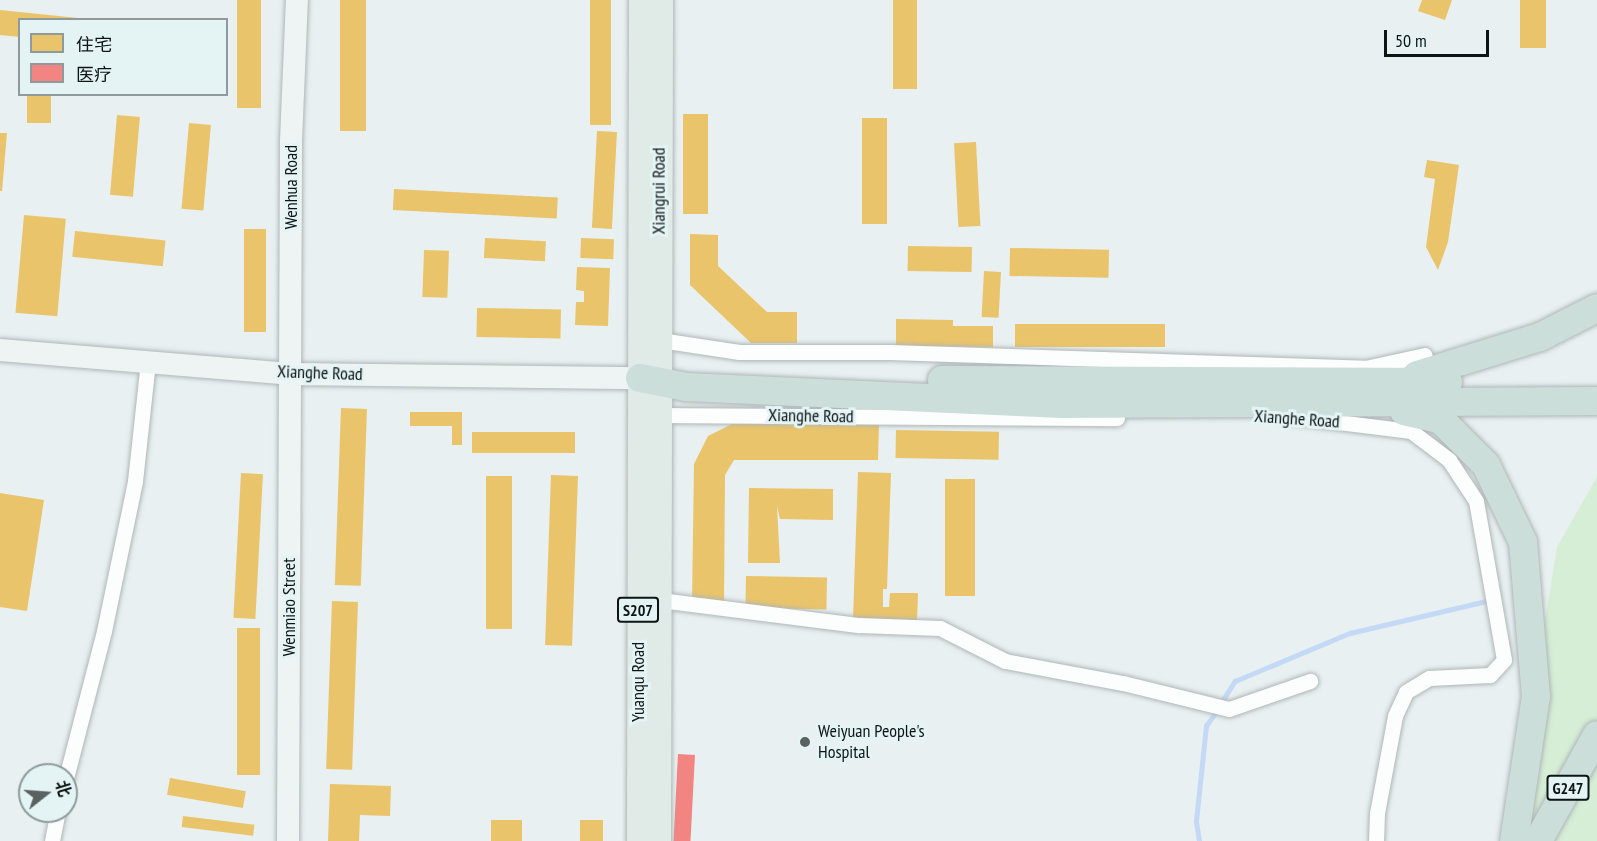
<!DOCTYPE html>
<html>
<head>
<meta charset="utf-8">
<style>
  body { margin:0 }
  #map { position:relative; width:1597px; height:841px; overflow:hidden; background:#e8f0f1; font-family:"PT Sans Narrow","Noto Sans SC",sans-serif }
  div>[style] { position:absolute }
  .green>* { inset:0; background:#d5eed5 }
  .homes>* { inset:0; background:#e9c46a; transform-origin:0 0 }
  .health>* { inset:0; background:#f28482; transform-origin:0 0 }
  .stream>* { height:4.5px; margin:-2.25px; padding:0 2.25px; transform-origin:2.25px; border-radius:2.25px; background:#c3d9f5 }
  .roads { filter:drop-shadow(0 0 2px #b0b6b7) drop-shadow(0 0 2px #b0b6b7) }
  .street>* { height:15px; margin:-7.5px; padding:0 7.5px; transform-origin:7.5px; border-radius:7.5px; background:#fcfdfd }
  .secondary>* { height:22px; margin:-11px; padding:0 11px; transform-origin:11px; border-radius:11px; background:#eef3f3 }
  .primary>* { height:24px; margin:-12px; padding:0 12px; transform-origin:12px; border-radius:12px; background:#e0ebe8 }
  .highway>* { height:28px; margin:-14px; padding:0 14px; transform-origin:14px; border-radius:14px; background:#ccded9 }
  .dots>* { width:16px; height:16px; translate:-50% -50%; box-sizing:border-box; border:3px solid #e4f4f5; border-radius:50% }
  span { translate:-50% -50%; white-space:nowrap; text-align:center; line-height:1.15; -webkit-text-stroke:6px #e4f4f5; paint-order:stroke }
  .shield-label span { padding:2px 4px; background:#e4f4f5; border:2px solid; border-radius:4px; -webkit-text-stroke-width:0 }
  .shield-label { font-size:16px; color:#0e1414; font-weight:700 }
  .street-label { font-size:18px; color:#0e1414 }
  .poi-label { font-size:18px; color:#0e1414 }
  .left { translate:0 -50%; text-align:left }
  .legend { position:absolute; left:18px; top:18px; width:210px; height:78px; box-sizing:border-box; background:#e4f4f5; border:2px solid #8e9a9b; margin:0; padding:8px 10px; list-style:none; font-size:18px; color:#0e1414 }
  .legend li { display:flex; align-items:center; gap:12px; height:30px }
  .legend b { width:30px; border:2px solid #8e9a9b }
  .north { position:absolute; left:18px; top:763px; width:60px; height:60px; box-sizing:border-box; background:#e4f4f5; border:2px solid #8e9a9b; border-radius:50%; rotate:73deg; font-size:16px; font-weight:700; line-height:24px; text-align:center; color:#0e1414 }
  .north::after { content:''; display:block; margin:auto; width:21px; height:27px; background:#5a6161; clip-path:polygon(50% 0,100% 100%,50% 72%,0 100%) }
  .scale { position:absolute; left:1384px; top:30px; width:105px; height:27px; box-sizing:border-box; border:3px solid #0e1414; border-top:0; padding-left:8px; font-size:18px; line-height:21px; white-space:nowrap; color:#0e1414; -webkit-text-stroke:4px #e4f4f5; paint-order:stroke }
</style>
</head>
<body>
<div id="map">
  <div class="green">
    <i style="clip-path:polygon(1597px 477px,1597px 841px,1509px 841px,1557px 547px)"></i>
  </div>
  <div class="homes">
    <i style="left:237px;top:0;width:24px;height:108px"></i>
    <i style="left:340px;top:0;width:26px;height:131px"></i>
    <i style="left:590px;top:0;width:21px;height:125px"></i>
    <i style="left:893px;top:0;width:24px;height:89px"></i>
    <i style="clip-path:polygon(1422px 0,1452px 0,1445px 20px,1418px 11px)"></i>
    <i style="left:1520px;top:0;width:26px;height:48px"></i>
    <i style="clip-path:polygon(0 10px,78px 18px,78px 20px,20px 20px,20px 37px,0 35px)"></i>
    <i style="left:27px;top:94px;width:24px;height:29px"></i>
    <i style="left:683px;top:114px;width:25px;height:100px"></i>
    <i style="left:117px;top:115px;width:23px;height:80px;rotate:5deg"></i>
    <i style="left:862px;top:118px;width:25px;height:106px"></i>
    <i style="left:189px;top:123px;width:22px;height:86px;rotate:5deg"></i>
    <i style="left:597px;top:131px;width:20px;height:97px;rotate:3deg"></i>
    <i style="clip-path:polygon(0 133px,7px 133px,2px 191px,0 191px)"></i>
    <i style="left:976px;top:142px;width:84px;height:22px;rotate:87deg"></i>
    <i style="clip-path:polygon(1427px 160px,1459px 165px,1448px 242px,1438px 270px,1426px 247px,1435px 179px,1424px 177px)"></i>
    <i style="left:394px;top:189px;width:164px;height:21px;rotate:3deg"></i>
    <i style="left:24px;top:215px;width:42px;height:98px;rotate:5deg"></i>
    <i style="left:244px;top:229px;width:22px;height:103px"></i>
    <i style="left:75px;top:231px;width:91px;height:26px;rotate:6deg"></i>
    <i style="clip-path:polygon(690px 234px,718px 235px,718px 266px,767px 312px,797px 312px,797px 343px,751px 343px,690px 285px)"></i>
    <i style="left:485px;top:238px;width:61px;height:20px;rotate:3deg"></i>
    <i style="left:581px;top:238px;width:33px;height:20px;rotate:2deg"></i>
    <i style="left:908px;top:246px;width:64px;height:25px;rotate:1deg"></i>
    <i style="left:1010px;top:248px;width:99px;height:28px;rotate:1deg"></i>
    <i style="left:424px;top:250px;width:25px;height:47px;rotate:2deg"></i>
    <i style="clip-path:polygon(577px 267px,610px 268px,608px 326px,575px 325px,576px 302px,584px 302px,584px 291px,576px 290px)"></i>
    <i style="left:984px;top:271px;width:17px;height:46px;rotate:3deg"></i>
    <i style="left:477px;top:308px;width:84px;height:29px;rotate:1deg"></i>
    <i style="clip-path:polygon(896px 319px,953px 320px,953px 326px,993px 326px,993px 347px,896px 346px)"></i>
    <i style="left:1015px;top:324px;width:150px;height:23px"></i>
    <i style="left:341px;top:408px;width:26px;height:177px;rotate:2deg"></i>
    <i style="clip-path:polygon(410px 412px,462px 412px,462px 445px,452px 445px,452px 426px,410px 426px)"></i>
    <i style="clip-path:polygon(736px 422px,879px 425px,878px 460px,734px 460px,725px 475px,724px 605px,692px 604px,694px 464px,708px 436px)"></i>
    <i style="left:896px;top:430px;width:103px;height:28px;rotate:1deg"></i>
    <i style="left:472px;top:432px;width:103px;height:21px"></i>
    <i style="clip-path:polygon(858px 472px,891px 473px,887px 589px,883px 589px,883px 607px,889px 607px,890px 593px,918px 593px,917px 621px,853px 619px)"></i>
    <i style="left:241px;top:473px;width:22px;height:145px;rotate:3deg"></i>
    <i style="left:551px;top:475px;width:27px;height:170px;rotate:2deg"></i>
    <i style="left:486px;top:476px;width:26px;height:153px"></i>
    <i style="left:945px;top:479px;width:30px;height:117px"></i>
    <i style="clip-path:polygon(749px 488px,833px 489px,833px 520px,780px 519px,777px 506px,780px 563px,748px 563px)"></i>
    <i style="clip-path:polygon(0 493px,44px 500px,27px 611px,0 607px)"></i>
    <i style="left:746px;top:576px;width:81px;height:32px;rotate:1deg"></i>
    <i style="left:332px;top:601px;width:26px;height:168px;rotate:2deg"></i>
    <i style="left:237px;top:628px;width:23px;height:147px"></i>
    <i style="left:170px;top:778px;width:77px;height:17px;rotate:10deg"></i>
    <i style="clip-path:polygon(330px 784px,391px 786px,390px 816px,360px 815px,359px 841px,328px 841px)"></i>
    <i style="left:183px;top:816px;width:72px;height:11px;rotate:7deg"></i>
    <i style="left:491px;top:820px;width:31px;height:21px"></i>
    <i style="left:580px;top:820px;width:23px;height:21px"></i>
  </div>
  <div class="health">
    <i style="left:678px;top:754px;width:17px;height:87px;rotate:3deg"></i>
  </div>
  <div class="stream">
    <i style="left:1221px;top:703px;width:26px;rotate:-58deg"></i>
    <i style="left:1235px;top:681px;width:125px;rotate:-22.7deg"></i>
    <i style="left:1350px;top:633px;width:145px;rotate:-13.2deg"></i>
    <i style="left:1199px;top:841px;width:20px;rotate:-99deg"></i>
    <i style="left:1196px;top:821px;width:96px;rotate:-84deg"></i>
    <i style="left:1206px;top:726px;width:19px;rotate:-55deg"></i>
  </div>
  <div class="roads">
    <div class="street">
      <i style="left:660px;top:340px;width:80px;rotate:8.6deg"></i>
      <i style="left:739px;top:352px;width:151px"></i>
      <i style="left:890px;top:352px;width:475px;rotate:1.9deg"></i>
      <i style="left:1365px;top:368px;width:61px;rotate:-12.2deg"></i>
      <i style="left:661px;top:415px;width:456px;rotate:0.4deg"></i>
      <i style="left:1282px;top:415px;width:130px;rotate:7.1deg"></i>
      <i style="left:1411px;top:431px;width:48px;rotate:37.3deg"></i>
      <i style="left:1449px;top:460px;width:49px;rotate:56.6deg"></i>
      <i style="left:1476px;top:501px;width:161px;rotate:80deg"></i>
      <i style="left:1504px;top:660px;width:21px;rotate:133deg"></i>
      <i style="left:1490px;top:675px;width:61px;rotate:177.2deg"></i>
      <i style="left:1429px;top:678px;width:27px;rotate:149deg"></i>
      <i style="left:1406px;top:692px;width:26px;rotate:115deg"></i>
      <i style="left:1395px;top:716px;width:99px;rotate:100.5deg"></i>
      <i style="left:1377px;top:813px;width:28px;rotate:92deg"></i>
      <i style="left:660px;top:600px;width:201px;rotate:7.2deg"></i>
      <i style="left:859px;top:625px;width:81px;rotate:2.1deg"></i>
      <i style="left:940px;top:628px;width:73px;rotate:26.9deg"></i>
      <i style="left:1005px;top:661px;width:120px;rotate:10.6deg"></i>
      <i style="left:1123px;top:683px;width:109px;rotate:13.8deg"></i>
      <i style="left:1229px;top:709px;width:86px;rotate:-19.1deg"></i>
      <i style="left:66px;top:778px;width:152px;rotate:-75.5deg"></i>
      <i style="left:104px;top:631px;width:153px;rotate:-78.3deg"></i>
      <i style="left:135px;top:481px;width:120px;rotate:-83.8deg"></i>
      <i style="left:52px;top:841px;width:31px;rotate:-79deg"></i>
    </div>
    <div class="secondary">
      <i style="left:0;top:350px;width:291px;rotate:4.7deg"></i>
      <i style="left:290px;top:374px;width:350px;rotate:0.7deg"></i>
      <i style="left:288px;top:841px;width:700px;rotate:-89.75deg"></i>
      <i style="left:291px;top:141px;width:141px;rotate:-87.6deg"></i>
    </div>
    <div class="primary">
      <i style="left:639px;top:841px;width:841px;rotate:-89.86deg"></i>
      <i style="left:659px;top:841px;width:841px;rotate:-89.86deg"></i>
    </div>
    <div class="highway">
      <i style="left:1417px;top:375px;width:129px;rotate:-17.2deg"></i>
      <i style="left:1540px;top:337px;width:64px;rotate:-27deg"></i>
      <i style="left:640px;top:378px;width:47px;rotate:11.1deg"></i>
      <i style="left:686px;top:387px;width:376px;rotate:2.6deg"></i>
      <i style="left:1062px;top:404px;width:535px;rotate:-0.32deg"></i>
      <i style="left:942px;top:380px;width:506px;rotate:0.23deg"></i>
      <i style="left:1404px;top:411px;width:37px;rotate:13deg"></i>
      <i style="left:1440px;top:419px;width:65px;rotate:45deg"></i>
      <i style="left:1486px;top:465px;width:85px;rotate:64.3deg"></i>
      <i style="left:1523px;top:542px;width:155px;rotate:85.2deg"></i>
      <i style="left:1536px;top:696px;width:147px;rotate:98.6deg"></i>
      <i style="left:1538px;top:841px;width:121px;rotate:-60.9deg"></i>
    </div>
  </div>
  <div class="dots">
    <i style="left:805px;top:742px;background:#5a6161"></i>
  </div>
  <div class="shield-label">
    <span style="left:638px;top:610px">S207</span>
    <span style="left:1568px;top:788px">G247</span>
  </div>
  <div class="street-label">
    <span style="left:291px;top:187px;rotate:-90deg">Wenhua Road</span>
    <span style="left:659px;top:191px;rotate:-90deg">Xiangrui Road</span>
    <span style="left:320px;top:373px;rotate:2deg">Xianghe Road</span>
    <span style="left:811px;top:416px;rotate:1deg">Xianghe Road</span>
    <span style="left:1297px;top:419px;rotate:4deg">Xianghe Road</span>
    <span style="left:289px;top:607px;rotate:-90deg">Wenmiao Street</span>
    <span style="left:638px;top:682px;rotate:-90deg">Yuanqu Road</span>
  </div>
  <div class="poi-label">
    <span class="left" style="left:818px;top:742px">Weiyuan People's<br>Hospital</span>
  </div>
  <ul class="legend">
  <li><b style="height:16px;background:#e9c46a"></b>住宅</li>
  <li><b style="height:16px;background:#f28482"></b>医疗</li>
  </ul>
  <div class="north">北</div>
  <div class="scale">50 m</div>
</div>
</body>
</html>
